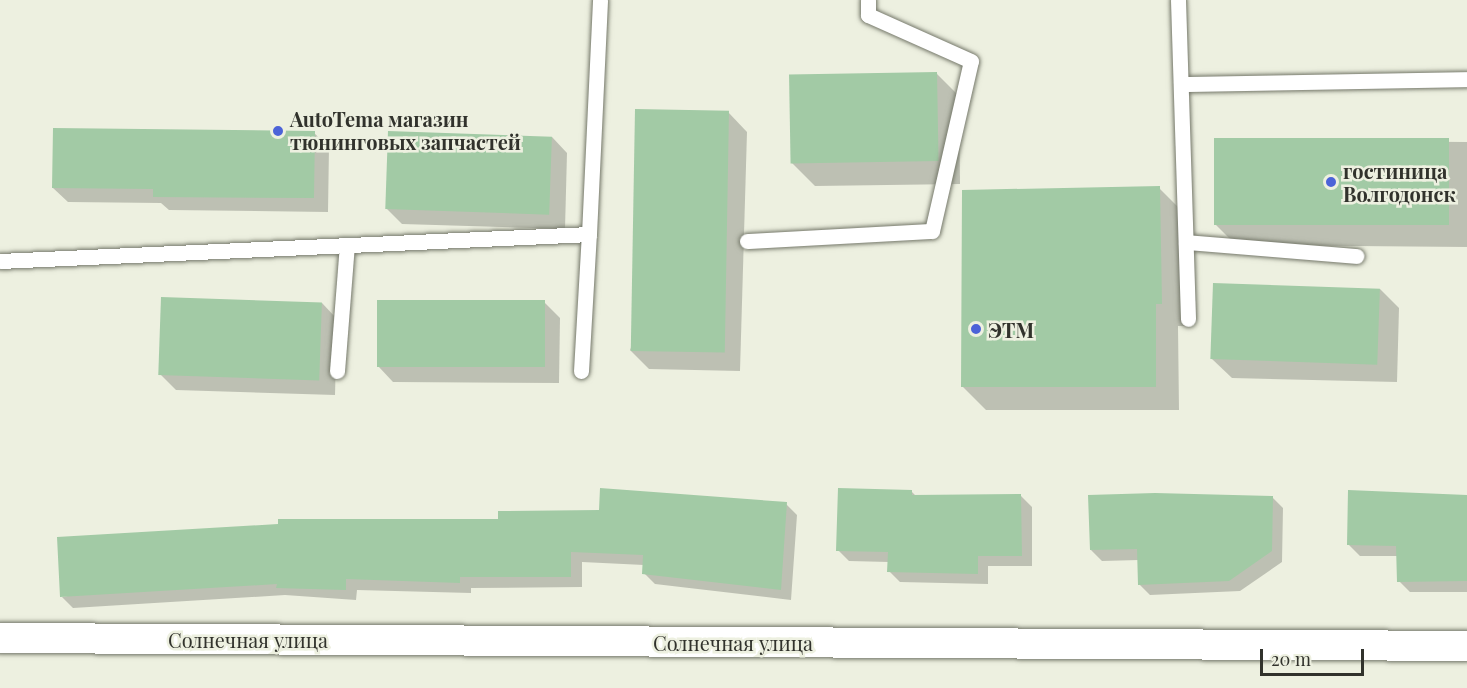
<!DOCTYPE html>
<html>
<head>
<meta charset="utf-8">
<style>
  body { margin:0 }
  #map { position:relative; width:1467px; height:688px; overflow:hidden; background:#edf0e0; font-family:"Playfair Display",serif }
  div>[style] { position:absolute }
  .shadow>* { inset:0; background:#0003 }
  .building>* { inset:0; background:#a2caa5; transform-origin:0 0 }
  .roads { filter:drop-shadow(0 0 2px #75786a) drop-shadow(0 0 2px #75786a) }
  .service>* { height:15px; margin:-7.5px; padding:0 7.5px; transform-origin:7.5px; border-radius:7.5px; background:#fff }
  .minor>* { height:30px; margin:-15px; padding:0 15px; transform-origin:15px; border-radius:15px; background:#fff }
  .dots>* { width:16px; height:16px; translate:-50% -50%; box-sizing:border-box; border:3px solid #edf0e0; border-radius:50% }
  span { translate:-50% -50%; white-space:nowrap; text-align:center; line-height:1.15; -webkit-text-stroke:5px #edf0e0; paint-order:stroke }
  .poi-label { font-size:20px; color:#31322c; font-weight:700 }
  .left { translate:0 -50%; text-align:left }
  .street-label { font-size:20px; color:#31322c }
  .scale { position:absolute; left:1260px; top:649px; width:104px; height:27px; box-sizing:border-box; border:3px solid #31322c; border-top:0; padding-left:8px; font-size:18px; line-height:21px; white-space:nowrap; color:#31322c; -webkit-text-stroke:4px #edf0e0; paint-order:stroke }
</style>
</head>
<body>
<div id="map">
  <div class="shadow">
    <i style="clip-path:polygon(936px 73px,959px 96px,960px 184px,815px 186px,792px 163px)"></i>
    <i style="clip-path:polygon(728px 112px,747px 132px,740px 371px,649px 369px,630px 350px)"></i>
    <i style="clip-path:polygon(314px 133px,329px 147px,328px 212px,169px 210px,161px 203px,68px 202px,53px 188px)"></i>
    <i style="clip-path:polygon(552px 137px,567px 153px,565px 229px,402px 224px,386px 208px)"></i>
    <i style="clip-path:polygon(1216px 140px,1467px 142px,1467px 247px,1236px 245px,1215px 224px)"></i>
    <i style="clip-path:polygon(1159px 188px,1182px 211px,1185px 326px,1178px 326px,1179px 410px,986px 410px,963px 387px)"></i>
    <i style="clip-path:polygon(1380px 289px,1399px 308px,1397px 382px,1232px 378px,1212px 359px)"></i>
    <i style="clip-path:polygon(544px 302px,560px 318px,559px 383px,393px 382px,378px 366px)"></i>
    <i style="clip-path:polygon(322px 303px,337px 319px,335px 395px,176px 390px,160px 374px)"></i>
    <i style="clip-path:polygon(911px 491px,916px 496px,1021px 496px,1032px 507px,1032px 566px,988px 566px,988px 584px,900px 582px,889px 571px,889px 562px,849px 561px,838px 550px)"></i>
    <i style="clip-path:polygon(1467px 496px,1467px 592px,1410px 592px,1399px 581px,1398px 556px,1360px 556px,1349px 545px)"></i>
    <i style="clip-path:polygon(1272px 497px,1283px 508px,1282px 562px,1240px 591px,1150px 595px,1139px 584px,1139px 560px,1102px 561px,1091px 550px)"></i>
    <i style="clip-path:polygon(786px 504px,797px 515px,791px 600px,655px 584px,644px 573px,644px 565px,582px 562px,582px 587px,471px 588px,471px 593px,357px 590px,356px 600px,285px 595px,73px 608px,62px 597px,500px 521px)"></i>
  </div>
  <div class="building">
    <i style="left:937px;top:72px;width:89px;height:148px;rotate:89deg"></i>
    <i style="left:635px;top:109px;width:94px;height:242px;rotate:1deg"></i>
    <i style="clip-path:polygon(53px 128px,315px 131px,314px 198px,153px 197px,153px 189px,52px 188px)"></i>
    <i style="left:388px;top:131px;width:164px;height:78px;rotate:2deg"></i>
    <i style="left:1214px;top:138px;width:235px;height:87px"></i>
    <i style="clip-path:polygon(1160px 186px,1162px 304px,1156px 304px,1156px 387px,961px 387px,962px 190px)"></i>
    <i style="left:1213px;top:283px;width:167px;height:76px;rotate:2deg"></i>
    <i style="left:161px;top:297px;width:161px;height:78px;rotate:2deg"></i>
    <i style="left:377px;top:300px;width:168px;height:67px"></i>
    <i style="clip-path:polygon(600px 488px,787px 502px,781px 590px,642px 574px,643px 555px,571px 552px,571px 577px,460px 577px,460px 583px,346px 579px,346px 590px,276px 588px,277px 584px,60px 597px,57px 537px,278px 524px,278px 519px,498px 519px,498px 511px,599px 510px)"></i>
    <i style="clip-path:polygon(838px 488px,912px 490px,912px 495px,1021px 494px,1022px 556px,978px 556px,978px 574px,887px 572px,888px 552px,836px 551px)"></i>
    <i style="clip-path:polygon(1348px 490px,1467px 495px,1467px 581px,1397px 582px,1396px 546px,1347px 545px)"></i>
    <i style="clip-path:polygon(1155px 493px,1273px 496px,1272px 551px,1229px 581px,1138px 585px,1137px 549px,1090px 550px,1088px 495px)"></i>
  </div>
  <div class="roads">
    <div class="service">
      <i style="left:1178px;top:0;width:319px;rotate:88.2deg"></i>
      <i style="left:1181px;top:84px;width:286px;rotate:-1deg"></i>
      <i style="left:747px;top:241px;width:185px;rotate:-3.1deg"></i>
      <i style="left:932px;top:231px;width:174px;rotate:-77.1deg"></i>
      <i style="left:971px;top:61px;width:113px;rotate:-155.9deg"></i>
      <i style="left:868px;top:15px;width:15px;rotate:-90deg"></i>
      <i style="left:1186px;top:242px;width:171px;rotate:4.7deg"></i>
      <i style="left:0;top:261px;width:590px;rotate:-2.62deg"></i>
      <i style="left:589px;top:234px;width:234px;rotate:-87.3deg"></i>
      <i style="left:337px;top:371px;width:126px;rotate:-85.5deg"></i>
      <i style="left:581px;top:371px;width:137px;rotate:-86.7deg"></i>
    </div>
    <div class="minor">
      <i style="left:0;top:638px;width:1467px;rotate:0.31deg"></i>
    </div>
  </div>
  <div class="dots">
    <i style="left:278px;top:131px;background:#4c63d8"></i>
    <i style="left:1331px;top:182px;background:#4c63d8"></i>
    <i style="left:976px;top:329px;background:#4c63d8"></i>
  </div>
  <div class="poi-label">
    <span class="left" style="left:290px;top:130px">AutoTema магазин<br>тюнинговых запчастей</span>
    <span class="left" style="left:1343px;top:182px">гостиница<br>Волгодонск</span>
    <span class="left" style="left:988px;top:329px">ЭТМ</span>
  </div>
  <div class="street-label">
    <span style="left:248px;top:639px">Солнечная улица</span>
    <span style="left:733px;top:642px">Солнечная улица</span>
  </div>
  <div class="scale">20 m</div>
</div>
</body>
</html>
